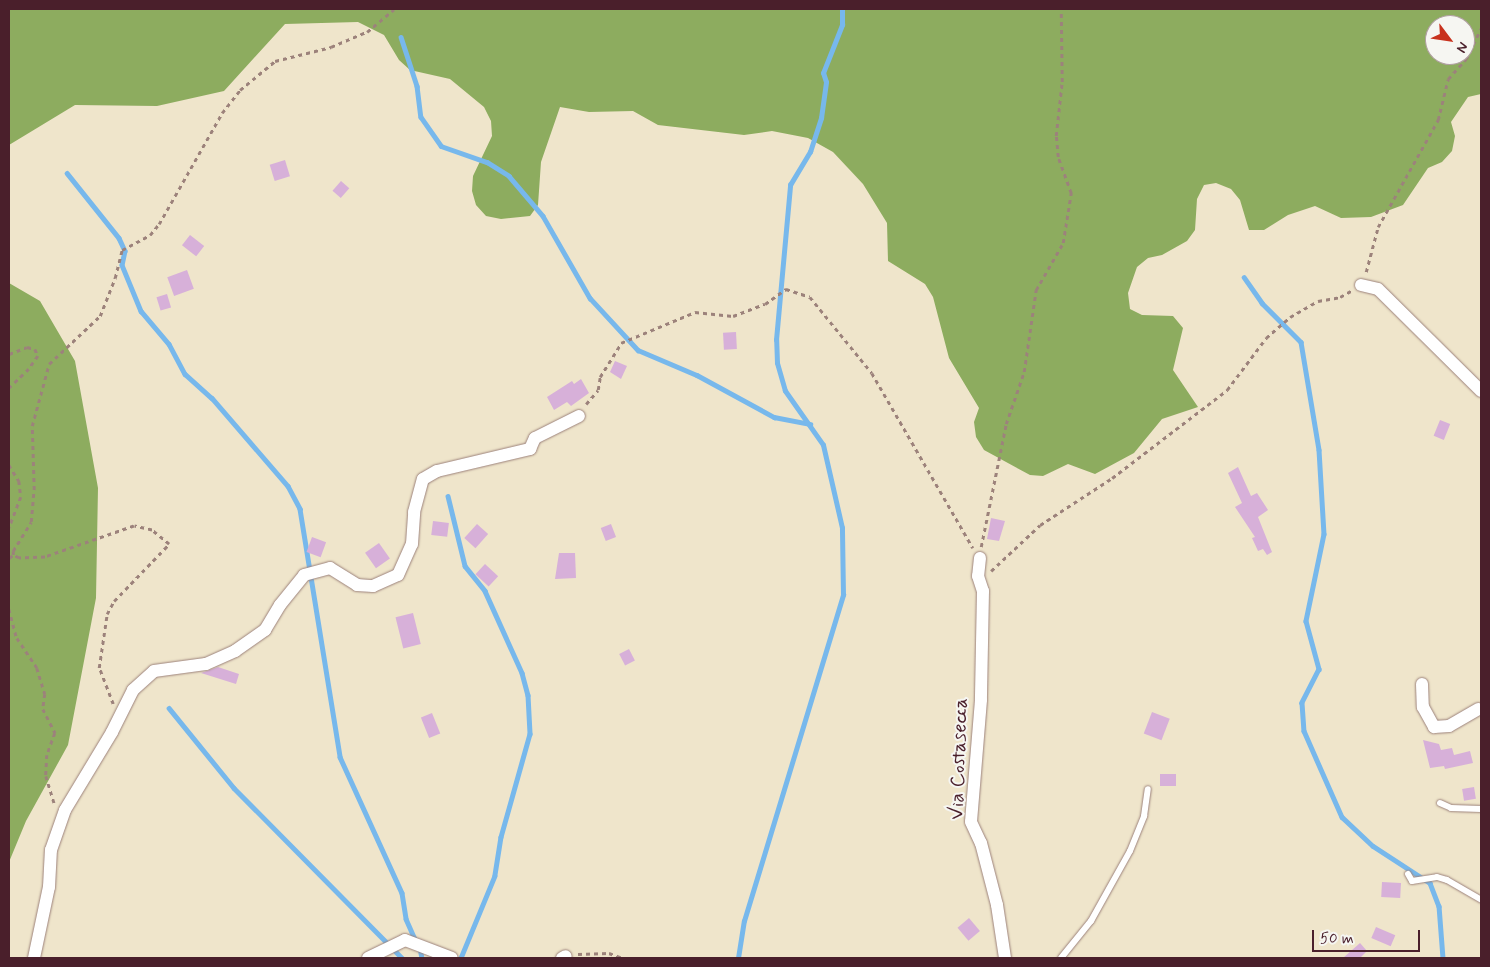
<!DOCTYPE html>
<html>
<head>
<meta charset="utf-8">
<style>
  body { margin:0 }
  #map { position:relative; width:1490px; height:967px; overflow:hidden; background:#efe5cb; font-family:Mynerve,sans-serif }
  div>[style] { position:absolute }
  .forest>* { inset:0; background:#8dac5f }
  .stream>* { height:4.5px; margin:-2.25px; padding:0 2.25px; transform-origin:2.25px; border-radius:2.25px; background:#77b8ec }
  .building>* { inset:0; background:#d7b0d9; transform-origin:0 0 }
  .path>* { height:2.5px; margin-top:-1.25px; transform-origin:0; background:repeating-linear-gradient(90deg,#9c827b 0 4px,transparent 0 8px) }
  .roads { filter:drop-shadow(0 0 1px #9c827b) drop-shadow(0 0 1px #9c827b) }
  .service>* { height:6px; margin:-3px; padding:0 3px; transform-origin:3px; border-radius:3px; background:#fff }
  .minor>* { height:12px; margin:-6px; padding:0 6px; transform-origin:6px; border-radius:6px; background:#fff }
  span { translate:-50% -50%; white-space:nowrap; text-align:center; line-height:1.15; -webkit-text-stroke:4px #f6f6f2; paint-order:stroke }
  .street-label { font-size:20px; color:#4a1f2b }
  .frame { position:absolute; inset:0; border:10px solid #4a1f2b; pointer-events:none }
  .north { position:absolute; left:1425px; top:15px; width:50px; height:50px; box-sizing:border-box; background:#f6f6f2; border:1px solid #b1a0a2; border-radius:50%; rotate:121deg; font-size:14px; font-weight:700; line-height:20px; text-align:center; color:#4a1f2b }
  .north::after { content:''; display:block; margin:auto; width:18px; height:22px; background:#c8321e; clip-path:polygon(50% 0,100% 100%,50% 72%,0 100%) }
  .scale { position:absolute; left:1312px; top:930px; width:108px; height:22px; box-sizing:border-box; border:2px solid #4a1f2b; border-top:0; padding-left:6px; font-size:15px; line-height:18px; white-space:nowrap; color:#4a1f2b; -webkit-text-stroke:4px #f6f6f2; paint-order:stroke }
</style>
</head>
<body>
<div id="map">
  <div class="forest">
    <i style="clip-path:polygon(evenodd,9px 9px,1481px 9px,1481px 94px,1468px 97px,1451px 122px,1455px 136px,1452px 151px,1442px 162px,1428px 168px,1403px 205px,1371px 217px,1341px 218px,1315px 206px,1288px 215px,1264px 230px,1249px 230px,1240px 200px,1231px 189px,1216px 183px,1204px 185px,1197px 199px,1195px 230px,1187px 241px,1162px 255px,1148px 258px,1137px 267px,1128px 293px,1130px 309px,1142px 315px,1173px 316px,1183px 328px,1173px 370px,1198px 407px,1162px 419px,1134px 453px,1095px 474px,1068px 464px,1043px 476px,1030px 475px,984px 450px,976px 437px,974px 422px,979px 408px,949px 358px,933px 297px,925px 284px,888px 261px,887px 223px,863px 184px,833px 152px,808px 138px,772px 131px,744px 135px,658px 125px,633px 111px,589px 112px,560px 107px,541px 162px,538px 205px,530px 216px,501px 219px,486px 216px,476px 205px,472px 191px,473px 176px,492px 136px,491px 121px,484px 107px,450px 79px,410px 70px,399px 60px,384px 35px,358px 22px,285px 24px,224px 91px,157px 106px,75px 105px,9px 145px,9px 9px,1435px 25px,1465px 25px,1465px 55px,1435px 55px,1435px 25px)"></i>
    <i style="clip-path:polygon(9px 283px,40px 301px,75px 361px,98px 488px,96px 598px,68px 745px,26px 821px,9px 862px)"></i>
  </div>
  <div class="stream">
    <i style="left:401px;top:37px;width:52px;rotate:71.9deg"></i>
    <i style="left:417px;top:86px;width:31px;rotate:83deg"></i>
    <i style="left:421px;top:117px;width:35px;rotate:55deg"></i>
    <i style="left:441px;top:146px;width:49px;rotate:19.2deg"></i>
    <i style="left:487px;top:162px;width:26px;rotate:32deg"></i>
    <i style="left:509px;top:176px;width:52px;rotate:49.6deg"></i>
    <i style="left:543px;top:216px;width:95px;rotate:60.2deg"></i>
    <i style="left:590px;top:298px;width:71px;rotate:47.3deg"></i>
    <i style="left:638px;top:350px;width:64px;rotate:23deg"></i>
    <i style="left:697px;top:375px;width:88px;rotate:28.6deg"></i>
    <i style="left:774px;top:417px;width:37px;rotate:11deg"></i>
    <i style="left:67px;top:173px;width:83px;rotate:51.3deg"></i>
    <i style="left:119px;top:238px;width:14px;rotate:65deg"></i>
    <i style="left:125px;top:251px;width:14px;rotate:102deg"></i>
    <i style="left:122px;top:265px;width:50px;rotate:67.6deg"></i>
    <i style="left:141px;top:311px;width:43px;rotate:49.7deg"></i>
    <i style="left:169px;top:344px;width:34px;rotate:62deg"></i>
    <i style="left:185px;top:374px;width:36px;rotate:42deg"></i>
    <i style="left:212px;top:398px;width:116px;rotate:49.2deg"></i>
    <i style="left:288px;top:486px;width:26px;rotate:62deg"></i>
    <i style="left:300px;top:509px;width:251px;rotate:80.8deg"></i>
    <i style="left:340px;top:757px;width:149px;rotate:65.5deg"></i>
    <i style="left:402px;top:893px;width:26px;rotate:81deg"></i>
    <i style="left:406px;top:919px;width:24px;rotate:66deg"></i>
    <i style="left:1244px;top:277px;width:32px;rotate:55deg"></i>
    <i style="left:1262px;top:303px;width:55px;rotate:45deg"></i>
    <i style="left:1301px;top:342px;width:109px;rotate:80.5deg"></i>
    <i style="left:1319px;top:450px;width:84px;rotate:86.6deg"></i>
    <i style="left:1324px;top:534px;width:89px;rotate:101.7deg"></i>
    <i style="left:1306px;top:621px;width:50px;rotate:74.8deg"></i>
    <i style="left:1319px;top:669px;width:38px;rotate:117deg"></i>
    <i style="left:1302px;top:703px;width:28px;rotate:86deg"></i>
    <i style="left:1304px;top:731px;width:94px;rotate:66.2deg"></i>
    <i style="left:1342px;top:817px;width:42px;rotate:43.1deg"></i>
    <i style="left:1373px;top:846px;width:68px;rotate:33deg"></i>
    <i style="left:1430px;top:883px;width:25px;rotate:69deg"></i>
    <i style="left:1439px;top:906px;width:52px;rotate:85.6deg"></i>
    <i style="left:448px;top:496px;width:72px;rotate:76.3deg"></i>
    <i style="left:465px;top:566px;width:32px;rotate:51deg"></i>
    <i style="left:485px;top:591px;width:90px;rotate:65.7deg"></i>
    <i style="left:522px;top:673px;width:23px;rotate:75deg"></i>
    <i style="left:528px;top:695px;width:39px;rotate:87deg"></i>
    <i style="left:530px;top:734px;width:107px;rotate:105.7deg"></i>
    <i style="left:501px;top:837px;width:39px;rotate:99deg"></i>
    <i style="left:495px;top:876px;width:89px;rotate:112.5deg"></i>
    <i style="left:169px;top:708px;width:103px;rotate:50.9deg"></i>
    <i style="left:234px;top:788px;width:239px;rotate:45.3deg"></i>
    <i style="left:420px;top:948px;width:10px;rotate:79deg"></i>
    <i style="left:738px;top:958px;width:37px;rotate:-81deg"></i>
    <i style="left:744px;top:921px;width:341px;rotate:-73.1deg"></i>
    <i style="left:843px;top:595px;width:67px;rotate:-90.9deg"></i>
    <i style="left:842px;top:528px;width:85px;rotate:-102.9deg"></i>
    <i style="left:823px;top:445px;width:66px;rotate:-125.1deg"></i>
    <i style="left:785px;top:391px;width:29px;rotate:-106deg"></i>
    <i style="left:777px;top:363px;width:23px;rotate:-92deg"></i>
    <i style="left:776px;top:340px;width:156px;rotate:-84.8deg"></i>
    <i style="left:790px;top:185px;width:39px;rotate:-59deg"></i>
    <i style="left:810px;top:152px;width:36px;rotate:-72deg"></i>
    <i style="left:821px;top:118px;width:36px;rotate:-82deg"></i>
    <i style="left:826px;top:82px;width:9px;rotate:-108deg"></i>
    <i style="left:823px;top:73px;width:52px;rotate:-68.4deg"></i>
    <i style="left:842px;top:25px;width:16px;rotate:-90deg"></i>
  </div>
  <div class="building">
    <i style="left:285px;top:160px;width:17px;height:16px;rotate:73deg"></i>
    <i style="left:341px;top:181px;width:11px;height:13px;rotate:41deg"></i>
    <i style="left:190px;top:235px;width:18px;height:13px;rotate:38deg"></i>
    <i style="left:187px;top:270px;width:20px;height:21px;rotate:70deg"></i>
    <i style="left:167px;top:294px;width:14px;height:11px;rotate:73deg"></i>
    <i style="left:736px;top:332px;width:17px;height:13px;rotate:87deg"></i>
    <i style="clip-path:polygon(615px 361px,627px 366px,621px 379px,610px 372px)"></i>
    <i style="clip-path:polygon(581px 379px,589px 393px,571px 406px,567px 402px,554px 410px,547px 397px,572px 381px,574px 384px)"></i>
    <i style="left:1440px;top:420px;width:11px;height:17px;rotate:22deg"></i>
    <i style="clip-path:polygon(1238px 467px,1251px 496px,1257px 493px,1268px 510px,1258px 517px,1272px 552px,1267px 555px,1263px 549px,1258px 551px,1252px 538px,1255px 537px,1235px 507px,1242px 503px,1228px 473px)"></i>
    <i style="clip-path:polygon(991px 518px,1005px 521px,999px 541px,987px 539px)"></i>
    <i style="left:433px;top:521px;width:16px;height:14px;rotate:7deg"></i>
    <i style="left:477px;top:524px;width:15px;height:19px;rotate:42deg"></i>
    <i style="left:611px;top:524px;width:14px;height:11px;rotate:69deg"></i>
    <i style="left:312px;top:537px;width:15px;height:16px;rotate:20deg"></i>
    <i style="left:379px;top:543px;width:19px;height:17px;rotate:55deg"></i>
    <i style="clip-path:polygon(559px 553px,575px 553px,576px 578px,555px 579px)"></i>
    <i style="left:485px;top:564px;width:18px;height:14px;rotate:43deg"></i>
    <i style="left:413px;top:613px;width:32px;height:18px;rotate:76deg"></i>
    <i style="left:629px;top:649px;width:13px;height:11px;rotate:63deg"></i>
    <i style="clip-path:polygon(218px 667px,239px 674px,236px 684px,201px 673px)"></i>
    <i style="left:1152px;top:712px;width:19px;height:23px;rotate:21deg"></i>
    <i style="left:432px;top:713px;width:22px;height:12px;rotate:68deg"></i>
    <i style="clip-path:polygon(1423px 740px,1439px 744px,1441px 750px,1452px 748px,1454px 755px,1470px 751px,1473px 763px,1445px 769px,1444px 766px,1430px 768px)"></i>
    <i style="left:1160px;top:774px;width:16px;height:12px"></i>
    <i style="left:1474px;top:787px;width:12px;height:12px;rotate:81deg"></i>
    <i style="left:1382px;top:882px;width:19px;height:15px;rotate:3deg"></i>
    <i style="left:969px;top:918px;width:17px;height:15px;rotate:50deg"></i>
    <i style="left:1376px;top:927px;width:21px;height:12px;rotate:23deg"></i>
    <i style="clip-path:polygon(1360px 943px,1367px 951px,1360px 958px,1343px 958px)"></i>
  </div>
  <div class="path">
    <i style="left:1366px;top:272px;width:47px;rotate:-75.1deg"></i>
    <i style="left:1378px;top:227px;width:123px;rotate:-60.7deg"></i>
    <i style="left:1438px;top:120px;width:42px;rotate:-76.3deg"></i>
    <i style="left:1448px;top:79px;width:27px;rotate:-48deg"></i>
    <i style="left:1466px;top:59px;width:34px;rotate:-64deg"></i>
    <i style="left:9px;top:354px;width:19px;rotate:-21deg"></i>
    <i style="left:27px;top:347px;width:8px;rotate:14deg"></i>
    <i style="left:35px;top:349px;width:8px;rotate:67deg"></i>
    <i style="left:38px;top:356px;width:16px;rotate:125deg"></i>
    <i style="left:29px;top:369px;width:28px;rotate:136deg"></i>
    <i style="left:586px;top:404px;width:18px;rotate:-49deg"></i>
    <i style="left:598px;top:390px;width:13px;rotate:-81deg"></i>
    <i style="left:600px;top:377px;width:40px;rotate:-58deg"></i>
    <i style="left:621px;top:343px;width:80px;rotate:-22.7deg"></i>
    <i style="left:695px;top:312px;width:38px;rotate:6deg"></i>
    <i style="left:733px;top:316px;width:34px;rotate:-21deg"></i>
    <i style="left:765px;top:304px;width:26px;rotate:-36deg"></i>
    <i style="left:786px;top:289px;width:25px;rotate:18deg"></i>
    <i style="left:810px;top:297px;width:98px;rotate:50.8deg"></i>
    <i style="left:872px;top:373px;width:202px;rotate:60deg"></i>
    <i style="left:9px;top:465px;width:19px;rotate:58deg"></i>
    <i style="left:19px;top:481px;width:16px;rotate:83deg"></i>
    <i style="left:21px;top:497px;width:33px;rotate:111deg"></i>
    <i style="left:981px;top:547px;width:126px;rotate:-78.5deg"></i>
    <i style="left:1006px;top:424px;width:55px;rotate:-70.9deg"></i>
    <i style="left:1024px;top:372px;width:83px;rotate:-81.7deg"></i>
    <i style="left:1036px;top:290px;width:54px;rotate:-60.1deg"></i>
    <i style="left:1063px;top:243px;width:51px;rotate:-80.9deg"></i>
    <i style="left:1071px;top:193px;width:38px;rotate:-110deg"></i>
    <i style="left:1058px;top:157px;width:21px;rotate:-95deg"></i>
    <i style="left:1056px;top:136px;width:54px;rotate:-83.7deg"></i>
    <i style="left:1062px;top:82px;width:73px;rotate:-90.8deg"></i>
    <i style="left:9px;top:558px;width:5px;rotate:-37deg"></i>
    <i style="left:991px;top:571px;width:67px;rotate:-43.2deg"></i>
    <i style="left:1040px;top:525px;width:86px;rotate:-33.1deg"></i>
    <i style="left:1112px;top:478px;width:145px;rotate:-37.4deg"></i>
    <i style="left:1227px;top:390px;width:65px;rotate:-53.1deg"></i>
    <i style="left:1266px;top:338px;width:32px;rotate:-41deg"></i>
    <i style="left:1290px;top:317px;width:32px;rotate:-30deg"></i>
    <i style="left:1318px;top:301px;width:22px;rotate:-10deg"></i>
    <i style="left:1340px;top:297px;width:13px;rotate:-29deg"></i>
    <i style="left:9px;top:609px;width:30px;rotate:75deg"></i>
    <i style="left:17px;top:638px;width:36px;rotate:56deg"></i>
    <i style="left:37px;top:668px;width:27px;rotate:73deg"></i>
    <i style="left:45px;top:694px;width:15px;rotate:98deg"></i>
    <i style="left:43px;top:709px;width:27px;rotate:63deg"></i>
    <i style="left:55px;top:733px;width:23px;rotate:110deg"></i>
    <i style="left:47px;top:755px;width:21px;rotate:93deg"></i>
    <i style="left:46px;top:776px;width:28px;rotate:73deg"></i>
    <i style="left:113px;top:704px;width:39px;rotate:-111deg"></i>
    <i style="left:99px;top:668px;width:55px;rotate:-81.6deg"></i>
    <i style="left:107px;top:614px;width:15px;rotate:-62deg"></i>
    <i style="left:114px;top:601px;width:79px;rotate:-46deg"></i>
    <i style="left:169px;top:544px;width:22px;rotate:-141deg"></i>
    <i style="left:152px;top:530px;width:18px;rotate:-167deg"></i>
    <i style="left:134px;top:526px;width:94px;rotate:160.8deg"></i>
    <i style="left:45px;top:557px;width:26px;rotate:178deg"></i>
    <i style="left:19px;top:558px;width:7px;rotate:-153deg"></i>
    <i style="left:13px;top:555px;width:4px;rotate:-90deg"></i>
    <i style="left:13px;top:551px;width:34px;rotate:-58deg"></i>
    <i style="left:31px;top:522px;width:32px;rotate:-85deg"></i>
    <i style="left:34px;top:490px;width:64px;rotate:-91.8deg"></i>
    <i style="left:32px;top:426px;width:64px;rotate:-74.7deg"></i>
    <i style="left:49px;top:364px;width:70px;rotate:-43.3deg"></i>
    <i style="left:100px;top:316px;width:41px;rotate:-68.5deg"></i>
    <i style="left:115px;top:278px;width:29px;rotate:-76deg"></i>
    <i style="left:122px;top:250px;width:32px;rotate:-28deg"></i>
    <i style="left:150px;top:235px;width:14px;rotate:-51deg"></i>
    <i style="left:159px;top:224px;width:128px;rotate:-60.4deg"></i>
    <i style="left:222px;top:113px;width:29px;rotate:-52deg"></i>
    <i style="left:240px;top:90px;width:45px;rotate:-39.6deg"></i>
    <i style="left:275px;top:61px;width:58px;rotate:-14deg"></i>
    <i style="left:331px;top:47px;width:39px;rotate:-23deg"></i>
    <i style="left:367px;top:32px;width:35px;rotate:-40deg"></i>
    <i style="left:578px;top:954px;width:31px;rotate:-2deg"></i>
    <i style="left:609px;top:953px;width:15px;rotate:20deg"></i>
  </div>
  <div class="roads">
    <div class="service">
      <i style="left:1440px;top:803px;width:12px;rotate:24deg"></i>
      <i style="left:1451px;top:808px;width:30px;rotate:2deg"></i>
      <i style="left:1408px;top:874px;width:8px;rotate:60deg"></i>
      <i style="left:1412px;top:881px;width:25px;rotate:-9deg"></i>
      <i style="left:1437px;top:877px;width:10px;rotate:17deg"></i>
      <i style="left:1447px;top:880px;width:39px;rotate:30deg"></i>
      <i style="left:1061px;top:958px;width:48px;rotate:-51deg"></i>
      <i style="left:1091px;top:921px;width:80px;rotate:-60.9deg"></i>
      <i style="left:1130px;top:851px;width:38px;rotate:-68deg"></i>
      <i style="left:1144px;top:816px;width:27px;rotate:-82deg"></i>
    </div>
    <div class="minor">
      <i style="left:1361px;top:285px;width:17px;rotate:13deg"></i>
      <i style="left:1378px;top:289px;width:145px;rotate:44.7deg"></i>
      <i style="left:980px;top:558px;width:18px;rotate:96deg"></i>
      <i style="left:978px;top:576px;width:16px;rotate:72deg"></i>
      <i style="left:983px;top:591px;width:109px;rotate:91.1deg"></i>
      <i style="left:981px;top:700px;width:122px;rotate:94.7deg"></i>
      <i style="left:971px;top:822px;width:23px;rotate:65deg"></i>
      <i style="left:981px;top:843px;width:64px;rotate:75.5deg"></i>
      <i style="left:997px;top:905px;width:54px;rotate:81.4deg"></i>
      <i style="left:1422px;top:684px;width:23px;rotate:88deg"></i>
      <i style="left:1423px;top:707px;width:23px;rotate:61deg"></i>
      <i style="left:1434px;top:727px;width:15px;rotate:-4deg"></i>
      <i style="left:1449px;top:726px;width:34px;rotate:-30deg"></i>
      <i style="left:34px;top:958px;width:73px;rotate:-78.1deg"></i>
      <i style="left:49px;top:887px;width:37px;rotate:-87deg"></i>
      <i style="left:51px;top:850px;width:42px;rotate:-70.7deg"></i>
      <i style="left:65px;top:810px;width:91px;rotate:-58.9deg"></i>
      <i style="left:112px;top:732px;width:47px;rotate:-63.4deg"></i>
      <i style="left:133px;top:690px;width:28px;rotate:-42deg"></i>
      <i style="left:154px;top:671px;width:52px;rotate:-7.7deg"></i>
      <i style="left:206px;top:664px;width:32px;rotate:-24deg"></i>
      <i style="left:235px;top:651px;width:37px;rotate:-35deg"></i>
      <i style="left:265px;top:630px;width:29px;rotate:-59deg"></i>
      <i style="left:280px;top:605px;width:38px;rotate:-51deg"></i>
      <i style="left:304px;top:575px;width:27px;rotate:-15deg"></i>
      <i style="left:330px;top:568px;width:32px;rotate:32deg"></i>
      <i style="left:357px;top:585px;width:16px;rotate:4deg"></i>
      <i style="left:373px;top:586px;width:27px;rotate:-24deg"></i>
      <i style="left:398px;top:575px;width:34px;rotate:-66deg"></i>
      <i style="left:412px;top:544px;width:32px;rotate:-86deg"></i>
      <i style="left:414px;top:512px;width:34px;rotate:-75deg"></i>
      <i style="left:423px;top:479px;width:16px;rotate:-30deg"></i>
      <i style="left:437px;top:471px;width:96px;rotate:-13.3deg"></i>
      <i style="left:530px;top:449px;width:12px;rotate:-66deg"></i>
      <i style="left:535px;top:438px;width:49px;rotate:-26.6deg"></i>
      <i style="left:368px;top:958px;width:41px;rotate:-25.9deg"></i>
      <i style="left:405px;top:940px;width:50px;rotate:21deg"></i>
      <i style="left:562px;top:958px;width:4px;rotate:-27deg"></i>
    </div>
  </div>
  <div class="street-label">
    <span style="left:959px;top:759px;rotate:-88deg">Via Costasecca</span>
  </div>
  <div class="frame"></div>
  <div class="north">N</div>
  <div class="scale">50 m</div>
</div>
</body>
</html>
